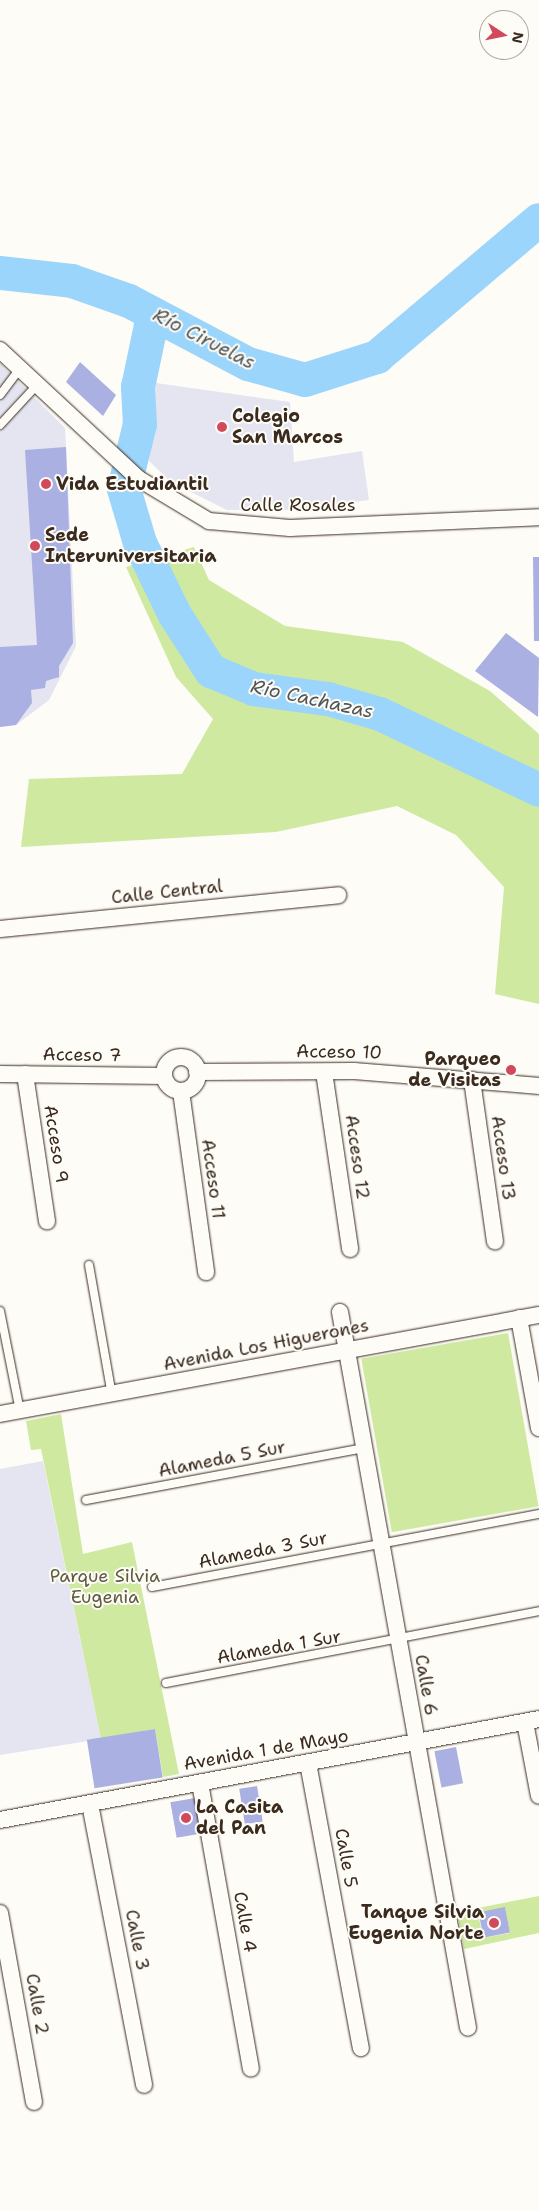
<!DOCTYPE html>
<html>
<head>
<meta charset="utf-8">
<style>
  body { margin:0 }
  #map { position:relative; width:539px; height:2211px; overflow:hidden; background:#fdfcf7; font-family:"Shantell Sans",sans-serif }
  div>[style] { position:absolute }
  .built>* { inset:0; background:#e4e5f0 }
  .green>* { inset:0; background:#cfeaa0; transform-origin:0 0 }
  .river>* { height:34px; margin:-17px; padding:0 17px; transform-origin:17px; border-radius:17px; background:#9bd5fb }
  .building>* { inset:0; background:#aab0e1; transform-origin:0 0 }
  .roads { filter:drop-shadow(0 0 1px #3b2a1e) drop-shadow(0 0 1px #3b2a1e) }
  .lane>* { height:8px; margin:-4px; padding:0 4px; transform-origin:4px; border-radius:4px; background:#fdfcf7 }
  .street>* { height:16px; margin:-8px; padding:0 8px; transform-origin:8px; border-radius:8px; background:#fdfcf7 }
  .street>.ring { margin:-8px; padding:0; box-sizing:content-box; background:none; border:16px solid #fdfcf7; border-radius:50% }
  .dots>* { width:14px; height:14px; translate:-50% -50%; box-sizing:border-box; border:2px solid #fdfcf7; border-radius:50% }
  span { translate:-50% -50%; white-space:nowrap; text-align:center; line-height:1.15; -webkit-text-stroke:4px #fdfcf7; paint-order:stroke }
  .poi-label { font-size:18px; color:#3b2a1e; font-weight:700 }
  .left { translate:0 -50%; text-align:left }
  .right { translate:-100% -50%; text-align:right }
  .street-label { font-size:18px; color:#3b2a1e }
  .park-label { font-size:18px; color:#605a3e }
  .water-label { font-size:19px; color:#535555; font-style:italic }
  .north { position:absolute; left:479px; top:10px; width:50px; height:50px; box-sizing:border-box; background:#fdfcf7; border:1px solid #afa8a0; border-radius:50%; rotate:101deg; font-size:14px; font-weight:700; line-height:20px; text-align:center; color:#3b2a1e }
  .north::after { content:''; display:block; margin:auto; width:18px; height:22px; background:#d1495b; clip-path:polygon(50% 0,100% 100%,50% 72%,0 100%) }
</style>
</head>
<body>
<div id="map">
  <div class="built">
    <i style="clip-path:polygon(0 363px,65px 428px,76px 646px,49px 700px,16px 725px,0 727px)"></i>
    <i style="clip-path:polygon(156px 383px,290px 402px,294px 462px,362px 451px,369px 500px,296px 510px,227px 510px,171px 482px,149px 461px)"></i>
    <i style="clip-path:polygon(43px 1461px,101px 1739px,0 1755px,0 1469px)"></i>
  </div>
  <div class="green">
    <i style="clip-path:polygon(194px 547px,209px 580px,285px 626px,403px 642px,490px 691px,539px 734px,539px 1004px,495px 994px,504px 887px,456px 835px,397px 806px,276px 832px,21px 847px,29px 779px,182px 774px,213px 719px,176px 677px,126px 567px)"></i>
    <i style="left:508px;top:1333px;width:176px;height:149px;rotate:80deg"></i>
    <i style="clip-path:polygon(61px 1414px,83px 1554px,132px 1542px,179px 1774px,163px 1777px,155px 1729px,101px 1739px,41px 1449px,31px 1450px,26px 1421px)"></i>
    <i style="clip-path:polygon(evenodd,539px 1896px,539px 1933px,464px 1949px,457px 1912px,539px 1896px,505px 1908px,510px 1933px,483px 1938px,478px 1913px,505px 1908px)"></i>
  </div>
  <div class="river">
    <i style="left:0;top:273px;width:72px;rotate:6.3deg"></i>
    <i style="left:72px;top:281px;width:60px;rotate:19.3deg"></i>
    <i style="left:129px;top:301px;width:135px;rotate:27.9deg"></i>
    <i style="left:248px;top:364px;width:59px;rotate:15.7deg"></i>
    <i style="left:305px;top:380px;width:76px;rotate:-17.7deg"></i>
    <i style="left:377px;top:357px;width:212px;rotate:-40.2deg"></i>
    <i style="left:153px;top:316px;width:73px;rotate:101.9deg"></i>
    <i style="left:138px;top:387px;width:37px;rotate:87deg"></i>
    <i style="left:140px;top:424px;width:67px;rotate:103.8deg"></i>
    <i style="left:124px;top:489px;width:56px;rotate:73.5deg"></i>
    <i style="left:140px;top:543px;width:80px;rotate:64.1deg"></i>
    <i style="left:175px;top:615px;width:67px;rotate:57.3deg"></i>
    <i style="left:211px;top:671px;width:47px;rotate:22.7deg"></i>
    <i style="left:254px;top:689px;width:75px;rotate:7.7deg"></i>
    <i style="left:328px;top:699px;width:54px;rotate:16.1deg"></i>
    <i style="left:380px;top:714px;width:176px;rotate:25.5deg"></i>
  </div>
  <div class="building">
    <i style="clip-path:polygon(80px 362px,116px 395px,103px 416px,66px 382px)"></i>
    <i style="clip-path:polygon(66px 447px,73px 643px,59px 666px,59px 677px,46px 681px,45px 688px,31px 690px,32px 703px,16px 725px,0 727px,0 647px,37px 645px,25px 450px)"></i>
    <i style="clip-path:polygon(533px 557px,539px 557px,539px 641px,534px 641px)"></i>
    <i style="clip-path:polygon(506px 633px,539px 658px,538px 717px,475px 671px)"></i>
    <i style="left:155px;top:1729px;width:49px;height:69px;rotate:81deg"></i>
    <i style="left:456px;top:1747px;width:37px;height:22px;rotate:79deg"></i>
    <i style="left:257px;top:1786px;width:36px;height:18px;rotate:81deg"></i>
    <i style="left:195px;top:1798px;width:36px;height:25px;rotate:80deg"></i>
    <i style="left:505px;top:1907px;width:26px;height:27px;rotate:79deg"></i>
  </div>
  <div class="roads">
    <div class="lane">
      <i style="left:0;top:395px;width:34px;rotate:-53deg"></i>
      <i style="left:0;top:425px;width:54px;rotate:-47.2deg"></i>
      <i style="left:89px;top:1265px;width:132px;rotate:80deg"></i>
      <i style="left:0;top:1311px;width:102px;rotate:78.7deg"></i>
      <i style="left:86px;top:1500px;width:283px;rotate:-10.6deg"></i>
      <i style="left:152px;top:1587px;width:394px;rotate:-10.7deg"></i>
      <i style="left:166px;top:1683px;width:380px;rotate:-10.9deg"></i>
    </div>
    <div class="street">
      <i style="left:0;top:350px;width:190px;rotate:42.9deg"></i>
      <i style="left:139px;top:479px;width:82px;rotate:31deg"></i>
      <i style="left:209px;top:521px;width:81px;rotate:4.9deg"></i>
      <i style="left:290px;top:528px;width:249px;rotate:-2.5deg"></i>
      <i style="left:0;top:929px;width:340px;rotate:-5.7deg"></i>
      <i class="ring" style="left:164px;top:1057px;width:18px;height:18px"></i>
      <i style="left:197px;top:1072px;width:157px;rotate:-0.4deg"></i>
      <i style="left:354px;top:1071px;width:186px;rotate:4.6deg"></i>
      <i style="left:324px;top:1072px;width:179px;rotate:81.6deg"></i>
      <i style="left:0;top:1074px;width:164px;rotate:0.7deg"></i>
      <i style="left:25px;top:1074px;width:149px;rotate:81.5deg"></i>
      <i style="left:472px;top:1080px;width:163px;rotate:81.9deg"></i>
      <i style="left:181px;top:1091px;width:183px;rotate:82.1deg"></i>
      <i style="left:340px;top:1312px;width:727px;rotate:79.86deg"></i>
      <i style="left:519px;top:1318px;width:112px;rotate:79.7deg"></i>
      <i style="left:0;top:1414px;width:548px;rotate:-10.41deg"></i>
      <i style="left:525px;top:1722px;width:75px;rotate:79.3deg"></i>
      <i style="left:308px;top:1763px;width:290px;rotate:79.5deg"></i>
      <i style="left:200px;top:1783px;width:290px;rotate:79.9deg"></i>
      <i style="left:90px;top:1804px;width:286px;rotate:79.1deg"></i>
      <i style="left:0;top:1820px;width:548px;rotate:-10.61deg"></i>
      <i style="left:0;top:1913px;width:192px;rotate:79.8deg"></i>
    </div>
  </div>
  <div class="dots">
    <i style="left:222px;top:427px;background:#d1495b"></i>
    <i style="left:46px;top:484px;background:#d1495b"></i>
    <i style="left:35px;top:546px;background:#d1495b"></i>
    <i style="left:511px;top:1070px;background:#d1495b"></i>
    <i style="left:186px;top:1818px;background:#d1495b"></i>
    <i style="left:494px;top:1923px;background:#d1495b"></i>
  </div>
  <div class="poi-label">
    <span class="left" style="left:232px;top:427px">Colegio<br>San Marcos</span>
    <span class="left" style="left:56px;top:484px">Vida Estudiantil</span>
    <span class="left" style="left:45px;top:546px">Sede<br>Interuniversitaria</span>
    <span class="right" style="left:501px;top:1070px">Parqueo<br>de Visitas</span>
    <span class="left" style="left:196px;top:1818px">La Casita<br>del Pan</span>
    <span class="right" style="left:484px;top:1923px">Tanque Silvia<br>Eugenia Norte</span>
  </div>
  <div class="street-label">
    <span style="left:298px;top:505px">Calle Rosales</span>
    <span style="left:167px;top:892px;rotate:-6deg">Calle Central</span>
    <span style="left:339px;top:1052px;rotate:1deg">Acceso 10</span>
    <span style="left:82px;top:1055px;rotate:1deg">Acceso 7</span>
    <span style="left:56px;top:1144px;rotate:81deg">Acceso 9</span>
    <span style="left:357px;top:1157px;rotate:82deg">Acceso 12</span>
    <span style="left:503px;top:1158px;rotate:82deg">Acceso 13</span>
    <span style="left:213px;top:1179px;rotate:82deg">Acceso 11</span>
    <span style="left:266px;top:1345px;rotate:-11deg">Avenida Los Higuerones</span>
    <span style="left:222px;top:1459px;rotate:-11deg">Alameda 5 Sur</span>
    <span style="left:263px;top:1550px;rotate:-11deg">Alameda 3 Sur</span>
    <span style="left:279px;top:1647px;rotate:-10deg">Alameda 1 Sur</span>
    <span style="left:426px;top:1685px;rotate:80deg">Calle 6</span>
    <span style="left:266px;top:1750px;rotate:-10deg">Avenida 1 de Mayo</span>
    <span style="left:346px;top:1858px;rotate:80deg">Calle 5</span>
    <span style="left:245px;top:1922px;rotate:80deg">Calle 4</span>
    <span style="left:137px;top:1940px;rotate:79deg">Calle 3</span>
    <span style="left:37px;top:2004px;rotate:80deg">Calle 2</span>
  </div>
  <div class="park-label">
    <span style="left:105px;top:1587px">Parque Silvia<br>Eugenia</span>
  </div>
  <div class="water-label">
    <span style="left:204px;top:339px;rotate:27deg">Río Ciruelas</span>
    <span style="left:312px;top:699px;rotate:12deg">Río Cachazas</span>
  </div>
  <div class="north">N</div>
</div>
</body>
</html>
